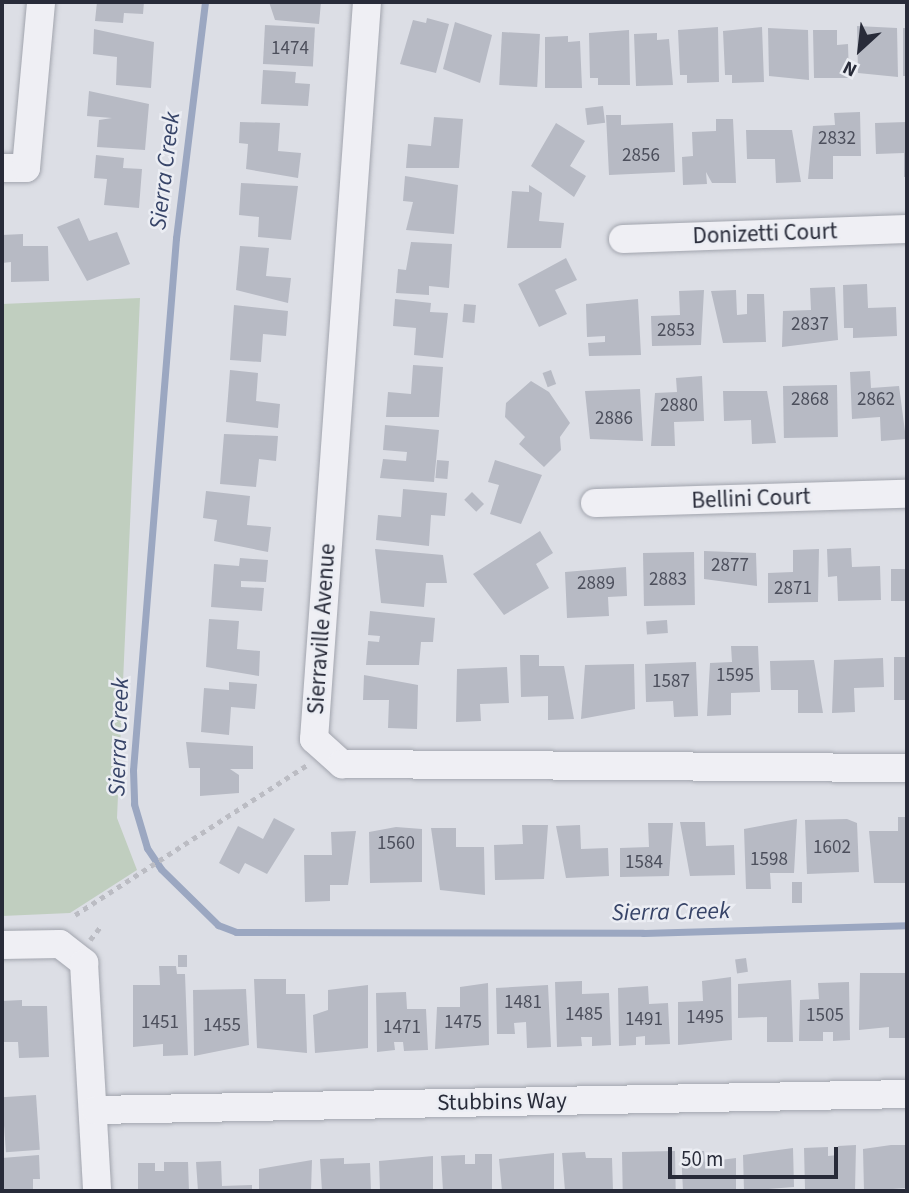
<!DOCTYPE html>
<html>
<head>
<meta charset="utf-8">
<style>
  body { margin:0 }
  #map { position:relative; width:909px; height:1193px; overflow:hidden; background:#dcdee5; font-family:"Source Sans 3",sans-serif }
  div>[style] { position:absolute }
  .green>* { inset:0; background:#c0cebf }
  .stream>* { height:7px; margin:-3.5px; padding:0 3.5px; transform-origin:3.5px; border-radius:3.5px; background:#9ba7c1 }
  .building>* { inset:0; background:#b7bac4; transform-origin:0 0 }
  .path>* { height:4.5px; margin-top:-2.25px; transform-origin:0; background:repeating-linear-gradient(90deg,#bbbcc3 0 5px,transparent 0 10px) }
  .roads { filter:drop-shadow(0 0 2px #a2a5ae) drop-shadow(0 0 2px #a2a5ae) }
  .minor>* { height:28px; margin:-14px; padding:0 14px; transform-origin:14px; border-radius:14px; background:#efeff4 }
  span { translate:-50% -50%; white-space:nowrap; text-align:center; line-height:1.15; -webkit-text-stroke:5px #ebedf3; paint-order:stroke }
  .number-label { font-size:19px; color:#4c4f5c }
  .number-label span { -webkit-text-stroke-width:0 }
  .street-label { font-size:23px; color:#282b39 }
  .water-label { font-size:24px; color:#374468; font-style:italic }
  .frame { position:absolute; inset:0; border:4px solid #282b39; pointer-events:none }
  .north { position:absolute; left:825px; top:14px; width:70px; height:70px; -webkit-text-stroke:5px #ebedf3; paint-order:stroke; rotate:207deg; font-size:19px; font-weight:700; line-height:28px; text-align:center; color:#282b39 }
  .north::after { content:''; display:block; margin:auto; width:24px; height:32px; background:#282b39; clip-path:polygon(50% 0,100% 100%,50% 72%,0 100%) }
  .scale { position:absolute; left:668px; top:1147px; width:170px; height:32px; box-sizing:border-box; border:4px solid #282b39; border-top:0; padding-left:9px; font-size:21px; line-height:24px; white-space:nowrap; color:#282b39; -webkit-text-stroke:5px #ebedf3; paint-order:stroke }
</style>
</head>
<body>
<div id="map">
  <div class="green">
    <i style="clip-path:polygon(140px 298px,117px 818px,137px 870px,70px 913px,2px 916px,2px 304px)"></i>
  </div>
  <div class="stream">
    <i style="left:205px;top:2px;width:238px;rotate:97deg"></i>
    <i style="left:176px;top:238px;width:534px;rotate:94.62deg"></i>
    <i style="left:133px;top:770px;width:34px;rotate:88deg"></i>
    <i style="left:134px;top:804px;width:46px;rotate:73.5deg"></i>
    <i style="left:147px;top:848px;width:25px;rotate:56deg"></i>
    <i style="left:161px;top:869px;width:80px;rotate:44.5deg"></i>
    <i style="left:218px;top:925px;width:19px;rotate:21deg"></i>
    <i style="left:236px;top:932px;width:407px;rotate:0.1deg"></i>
    <i style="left:643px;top:933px;width:264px;rotate:-1.7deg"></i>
  </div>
  <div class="building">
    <i style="clip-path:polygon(97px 2px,144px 2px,143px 14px,124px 13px,123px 23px,95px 21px)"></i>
    <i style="clip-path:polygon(269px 2px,321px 2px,319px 24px,275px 20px)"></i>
    <i style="clip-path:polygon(427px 18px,449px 24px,436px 73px,400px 64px,413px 20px,426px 23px)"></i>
    <i style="clip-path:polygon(455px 22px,492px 35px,480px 83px,443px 69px)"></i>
    <i style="left:265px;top:25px;width:50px;height:39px;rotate:3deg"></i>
    <i style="clip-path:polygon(857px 26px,897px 28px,898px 77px,858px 73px)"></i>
    <i style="clip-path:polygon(718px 27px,719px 82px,687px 83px,687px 75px,680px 75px,678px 30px)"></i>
    <i style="clip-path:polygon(762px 27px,764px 82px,732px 83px,732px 75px,725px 75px,723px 31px)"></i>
    <i style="clip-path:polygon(768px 28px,808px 30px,809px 80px,769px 76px)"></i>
    <i style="left:903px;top:28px;width:4px;height:48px"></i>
    <i style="clip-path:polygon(94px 29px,154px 42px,151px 88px,116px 85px,117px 57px,93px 54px)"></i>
    <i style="clip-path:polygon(629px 30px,630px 85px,598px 85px,598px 78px,590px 78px,589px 33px)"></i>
    <i style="clip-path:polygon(813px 30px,837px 30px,837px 45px,848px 44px,849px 78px,814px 78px)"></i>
    <i style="left:502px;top:32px;width:38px;height:53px;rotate:3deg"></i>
    <i style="clip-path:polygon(657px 33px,657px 40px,669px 39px,673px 85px,636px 86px,634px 34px)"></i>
    <i style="clip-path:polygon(568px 36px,568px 42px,580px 41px,582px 88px,545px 88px,545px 37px)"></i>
    <i style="clip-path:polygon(263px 70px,296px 72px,295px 83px,310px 84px,308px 106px,261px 104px)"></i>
    <i style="clip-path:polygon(89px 91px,149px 104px,145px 150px,97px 147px,99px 120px,112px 118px,87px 116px)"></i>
    <i style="left:603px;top:106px;width:17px;height:18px;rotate:83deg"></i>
    <i style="clip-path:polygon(860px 112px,861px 156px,833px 156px,833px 179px,808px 179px,813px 126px,835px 125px,834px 113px)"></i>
    <i style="clip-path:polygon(606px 115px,621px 115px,621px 125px,673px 123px,675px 172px,609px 175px)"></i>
    <i style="clip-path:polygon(434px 117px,463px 119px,459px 168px,406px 168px,408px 144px,431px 146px)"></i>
    <i style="clip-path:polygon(716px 119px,733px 119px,736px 183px,712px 183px,706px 172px,707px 184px,683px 185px,682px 157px,693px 156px,692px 132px,716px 131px)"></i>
    <i style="clip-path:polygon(240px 122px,280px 123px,278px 151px,301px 153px,298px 178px,246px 169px,248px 144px,239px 143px)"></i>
    <i style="clip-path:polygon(907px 122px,907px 177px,904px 177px,904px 153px,876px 154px,875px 123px)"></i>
    <i style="clip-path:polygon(556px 123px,585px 141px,570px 166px,586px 176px,574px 197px,531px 166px)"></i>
    <i style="clip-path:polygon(746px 130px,792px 130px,801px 182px,776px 183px,775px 159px,747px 159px)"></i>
    <i style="clip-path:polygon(96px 155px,124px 158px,123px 168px,142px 169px,139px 208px,104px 205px,107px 179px,94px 178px)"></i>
    <i style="clip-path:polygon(405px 176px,458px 185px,454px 234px,406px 230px,413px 202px,403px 201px)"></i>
    <i style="clip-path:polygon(241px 183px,298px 186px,291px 240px,258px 237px,259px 217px,239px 215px)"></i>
    <i style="clip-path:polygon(529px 185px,542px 193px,539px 221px,564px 223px,561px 248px,507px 248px,512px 191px,529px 192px)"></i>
    <i style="clip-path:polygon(79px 218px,89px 241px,117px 232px,130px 264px,87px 281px,57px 227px)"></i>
    <i style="clip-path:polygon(23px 234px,23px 246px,48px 246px,49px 281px,11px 282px,11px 262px,2px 263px,2px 235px)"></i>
    <i style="clip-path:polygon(411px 242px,452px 244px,449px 288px,429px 286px,429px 295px,396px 293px,398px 269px,406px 270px)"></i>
    <i style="clip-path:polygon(240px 246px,269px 248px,266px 276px,291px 278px,288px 303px,236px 290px)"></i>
    <i style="clip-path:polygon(566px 258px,577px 280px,555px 290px,567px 314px,539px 327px,518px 284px)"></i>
    <i style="clip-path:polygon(867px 284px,868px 308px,896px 307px,897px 336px,853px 338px,853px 328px,844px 328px,843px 285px)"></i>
    <i style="clip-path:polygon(835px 287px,838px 340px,782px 347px,783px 311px,811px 310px,810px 288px)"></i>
    <i style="clip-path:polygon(704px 290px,701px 345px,652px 346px,651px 316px,680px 315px,679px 291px)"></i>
    <i style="clip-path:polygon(736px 290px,737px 315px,747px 314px,747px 294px,764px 294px,766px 342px,723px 343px,711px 291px)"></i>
    <i style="clip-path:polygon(395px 299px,431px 303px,430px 312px,448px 313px,443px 358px,414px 355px,416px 328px,393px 326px)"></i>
    <i style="clip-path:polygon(638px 299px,641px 355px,589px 356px,588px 343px,605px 342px,605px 336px,587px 337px,586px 304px)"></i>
    <i style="left:464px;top:304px;width:12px;height:18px;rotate:5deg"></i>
    <i style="clip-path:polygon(234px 305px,288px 311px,286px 336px,263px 334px,261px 362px,230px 360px)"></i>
    <i style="clip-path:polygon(413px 365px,443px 367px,439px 417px,386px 417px,388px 392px,411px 394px)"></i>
    <i style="clip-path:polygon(230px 370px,258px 373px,256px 401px,280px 404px,278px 428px,226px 422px)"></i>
    <i style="left:551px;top:370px;width:15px;height:9px;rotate:70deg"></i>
    <i style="clip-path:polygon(870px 371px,871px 388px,899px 386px,906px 439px,881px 441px,880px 417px,852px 419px,850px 372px)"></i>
    <i style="clip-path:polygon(702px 376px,704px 421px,674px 422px,675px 446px,651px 446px,655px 393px,677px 392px,676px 378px)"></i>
    <i style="clip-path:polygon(531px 381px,549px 392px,570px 423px,560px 437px,561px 450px,544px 467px,519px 444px,525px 437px,505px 417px,506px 403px)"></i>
    <i style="left:837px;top:385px;width:52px;height:54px;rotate:89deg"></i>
    <i style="clip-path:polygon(640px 389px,643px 441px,590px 439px,585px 391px)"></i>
    <i style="clip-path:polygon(723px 391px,767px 391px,776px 443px,752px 444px,751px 420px,724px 421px)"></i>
    <i style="clip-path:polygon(385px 425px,439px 430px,434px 482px,380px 478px,383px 459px,406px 461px,407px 452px,383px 450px)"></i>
    <i style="clip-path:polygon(224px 434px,278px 436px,276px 461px,259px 459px,256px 487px,220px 484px)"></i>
    <i style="left:437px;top:460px;width:12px;height:18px;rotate:5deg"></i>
    <i style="clip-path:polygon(495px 460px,542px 475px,521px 524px,490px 514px,499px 485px,488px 482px)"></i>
    <i style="clip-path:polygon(403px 489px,447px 493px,445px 516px,431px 515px,429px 546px,376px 540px,378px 515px,401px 517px)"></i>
    <i style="clip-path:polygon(206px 491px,250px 496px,247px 525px,271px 527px,268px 552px,214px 541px,217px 520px,203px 518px)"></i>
    <i style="left:472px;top:492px;width:17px;height:11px;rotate:45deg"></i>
    <i style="clip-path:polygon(540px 531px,553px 553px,536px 564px,549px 588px,504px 615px,473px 574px)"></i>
    <i style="clip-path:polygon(851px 548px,852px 567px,880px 566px,881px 600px,838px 601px,837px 576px,828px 577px,827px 549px)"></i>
    <i style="clip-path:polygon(375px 549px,443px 555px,447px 583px,426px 583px,424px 607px,381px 603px)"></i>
    <i style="clip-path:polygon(819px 549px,818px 602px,768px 603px,768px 573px,793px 572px,793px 550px)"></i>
    <i style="clip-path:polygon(704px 551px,756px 553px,757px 586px,704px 579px)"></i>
    <i style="left:694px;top:552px;width:53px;height:51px;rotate:89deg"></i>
    <i style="clip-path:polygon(240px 558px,268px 560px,266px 582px,241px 581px,241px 587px,264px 588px,262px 611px,211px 607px,214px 564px,239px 566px)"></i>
    <i style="clip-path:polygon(626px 567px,627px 596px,608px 597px,609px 616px,567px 618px,565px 572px)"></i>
    <i style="left:907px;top:569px;width:32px;height:16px;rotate:90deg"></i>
    <i style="clip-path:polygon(370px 611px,435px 618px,433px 642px,421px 642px,419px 665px,366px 665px,368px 641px,379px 642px,380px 636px,368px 635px)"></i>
    <i style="clip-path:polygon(209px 619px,239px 621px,237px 649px,260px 651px,259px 676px,206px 667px)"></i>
    <i style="left:667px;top:620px;width:13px;height:21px;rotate:86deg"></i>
    <i style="clip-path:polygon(731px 646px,758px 646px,760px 692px,731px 693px,731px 715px,707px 716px,710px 663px,732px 662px)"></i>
    <i style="clip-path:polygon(520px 655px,539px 655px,539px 666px,564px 666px,574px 719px,548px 720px,548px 696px,521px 697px)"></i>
    <i style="left:894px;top:657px;width:13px;height:43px"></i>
    <i style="clip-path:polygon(883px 658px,884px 687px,854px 688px,855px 712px,832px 713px,834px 660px)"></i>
    <i style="clip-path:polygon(814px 660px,823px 713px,798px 713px,798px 690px,771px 690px,770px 661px)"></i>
    <i style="clip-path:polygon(696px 662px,698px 716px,674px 717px,673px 701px,646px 702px,645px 664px)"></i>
    <i style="clip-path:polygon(634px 664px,635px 709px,581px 719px,585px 665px)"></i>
    <i style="clip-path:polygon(507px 667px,509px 703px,480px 704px,481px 721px,456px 722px,457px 669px)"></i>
    <i style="clip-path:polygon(364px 675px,418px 685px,417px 729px,388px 728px,389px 700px,363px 700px)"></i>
    <i style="clip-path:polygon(229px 682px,257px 684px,255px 709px,231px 707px,229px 735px,201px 732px,204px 688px,229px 690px)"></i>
    <i style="clip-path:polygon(186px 742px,253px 746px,253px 769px,230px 769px,239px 775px,239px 793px,200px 796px,200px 768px,189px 768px)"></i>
    <i style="clip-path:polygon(898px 817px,907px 817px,907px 883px,874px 883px,869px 831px,898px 831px)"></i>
    <i style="clip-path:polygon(274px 818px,295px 829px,267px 874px,245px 863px,239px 874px,219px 863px,238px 826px,263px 839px)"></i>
    <i style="clip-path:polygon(797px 819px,794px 873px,770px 873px,771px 889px,746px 889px,744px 829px)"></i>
    <i style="clip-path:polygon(847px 819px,857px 823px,859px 872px,807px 874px,805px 820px)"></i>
    <i style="clip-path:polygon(680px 822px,705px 822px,706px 846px,734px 845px,735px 875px,690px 876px)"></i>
    <i style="clip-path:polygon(648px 823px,673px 823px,669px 876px,620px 877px,620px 848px,649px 847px)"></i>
    <i style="clip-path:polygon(522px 825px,548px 825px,544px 879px,495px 880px,494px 845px,523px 844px)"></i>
    <i style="clip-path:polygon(580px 825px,581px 849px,608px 848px,609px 876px,566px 878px,556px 826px)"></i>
    <i style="clip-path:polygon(396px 827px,422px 829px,422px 882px,370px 883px,369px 832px)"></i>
    <i style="clip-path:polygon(431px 828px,456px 828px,456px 847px,484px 847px,485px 895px,440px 890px)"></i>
    <i style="clip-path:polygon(356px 831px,348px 885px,330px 885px,330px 901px,305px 902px,304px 855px,332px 855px,331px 832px)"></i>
    <i style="left:792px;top:882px;width:10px;height:21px"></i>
    <i style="left:178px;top:955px;width:9px;height:12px"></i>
    <i style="left:746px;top:958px;width:14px;height:11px;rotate:82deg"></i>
    <i style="clip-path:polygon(159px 966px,176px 966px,177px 974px,185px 974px,188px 1055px,163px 1056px,163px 1044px,133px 1047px,133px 985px,160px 985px)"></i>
    <i style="clip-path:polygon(860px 973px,907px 973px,907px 1038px,889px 1038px,889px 1027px,859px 1030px)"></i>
    <i style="clip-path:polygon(731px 977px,732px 1040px,678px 1045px,678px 1002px,703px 1001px,702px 981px)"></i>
    <i style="clip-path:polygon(254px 979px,286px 979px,286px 994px,305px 994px,307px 1053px,257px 1048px)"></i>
    <i style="clip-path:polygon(791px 980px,793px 1042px,767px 1042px,767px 1017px,738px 1018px,738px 984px)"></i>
    <i style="clip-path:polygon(582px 981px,582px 994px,609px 993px,611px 1045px,592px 1046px,592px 1037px,581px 1037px,582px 1046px,557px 1047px,555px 982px)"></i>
    <i style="clip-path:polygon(849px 982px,850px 1040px,833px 1041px,833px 1032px,823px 1032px,823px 1041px,799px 1041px,800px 1000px,819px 999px,818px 983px)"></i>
    <i style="clip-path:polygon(488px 983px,489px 1045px,435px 1049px,437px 1007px,460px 1007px,460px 987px)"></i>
    <i style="clip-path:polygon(368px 985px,368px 1048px,315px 1053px,313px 1015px,328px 1010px,328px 990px)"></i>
    <i style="clip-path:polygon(548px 985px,551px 1047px,527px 1048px,526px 1022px,514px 1023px,515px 1034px,497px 1034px,496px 988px)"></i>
    <i style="clip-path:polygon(648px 986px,649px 1004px,668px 1003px,670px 1044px,645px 1045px,645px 1036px,636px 1037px,636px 1045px,619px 1046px,618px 988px)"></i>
    <i style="clip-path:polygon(246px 989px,249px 1045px,194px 1056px,193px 990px)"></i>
    <i style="clip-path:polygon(406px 992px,407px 1009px,426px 1009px,428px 1050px,404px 1051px,403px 1042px,394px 1042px,395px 1050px,377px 1052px,376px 993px)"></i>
    <i style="clip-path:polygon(22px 1000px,22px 1006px,47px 1006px,49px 1057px,19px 1058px,18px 1042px,2px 1042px,2px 1001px)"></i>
    <i style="left:36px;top:1095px;width:55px;height:34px;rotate:86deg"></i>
    <i style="clip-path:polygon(856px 1145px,855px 1191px,805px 1189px,804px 1148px,828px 1147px,828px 1156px,838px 1155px,838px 1146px)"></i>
    <i style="clip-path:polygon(891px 1145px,907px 1145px,907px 1188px,864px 1191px,863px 1149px)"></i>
    <i style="clip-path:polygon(793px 1148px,794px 1187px,744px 1191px,743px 1155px)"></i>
    <i style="left:675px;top:1151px;width:40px;height:53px;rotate:89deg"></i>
    <i style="clip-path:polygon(681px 1151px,704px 1151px,705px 1162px,736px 1158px,736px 1191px,683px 1191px)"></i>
    <i style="clip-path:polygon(585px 1152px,586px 1158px,612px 1158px,613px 1191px,565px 1191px,562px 1153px)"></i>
    <i style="clip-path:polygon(554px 1153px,554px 1191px,502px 1191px,499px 1159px)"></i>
    <i style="clip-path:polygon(475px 1154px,492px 1154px,492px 1191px,443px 1191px,441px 1156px,465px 1155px,465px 1164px,475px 1164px)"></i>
    <i style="clip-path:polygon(39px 1155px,40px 1179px,33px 1179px,33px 1191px,2px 1191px,2px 1158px)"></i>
    <i style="clip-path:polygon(433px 1156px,433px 1191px,380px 1191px,379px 1161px)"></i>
    <i style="clip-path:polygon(344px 1158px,344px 1164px,370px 1163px,371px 1191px,322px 1191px,320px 1159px)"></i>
    <i style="clip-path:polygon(312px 1160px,311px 1191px,259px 1191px,259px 1169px)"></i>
    <i style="clip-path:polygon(221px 1161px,222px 1186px,252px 1185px,252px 1191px,198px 1191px,196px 1162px)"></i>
    <i style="clip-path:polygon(164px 1162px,188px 1162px,189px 1191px,138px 1191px,138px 1163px,155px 1163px,155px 1171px,164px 1171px)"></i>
  </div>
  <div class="path">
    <i style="left:75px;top:915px;width:276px;rotate:-32.9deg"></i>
    <i style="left:90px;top:940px;width:18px;rotate:-52deg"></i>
  </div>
  <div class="roads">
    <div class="minor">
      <i style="left:367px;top:2px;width:739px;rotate:94.11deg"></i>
      <i style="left:314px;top:739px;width:38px;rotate:42deg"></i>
      <i style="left:342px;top:764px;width:565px;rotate:0.41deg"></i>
      <i style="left:2px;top:168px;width:24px"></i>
      <i style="left:26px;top:168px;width:167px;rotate:-84.8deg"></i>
      <i style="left:623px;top:239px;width:284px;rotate:-2deg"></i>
      <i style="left:595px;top:503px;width:312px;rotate:-1.7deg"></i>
      <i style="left:2px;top:945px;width:58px;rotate:-1deg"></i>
      <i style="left:60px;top:944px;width:31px;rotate:38deg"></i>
      <i style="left:84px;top:963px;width:228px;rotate:86.7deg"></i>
      <i style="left:96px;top:1110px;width:811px;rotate:-1.13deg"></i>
    </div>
  </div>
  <div class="number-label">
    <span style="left:290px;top:49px">1474</span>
    <span style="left:837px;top:139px">2832</span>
    <span style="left:641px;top:156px">2856</span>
    <span style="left:810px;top:325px">2837</span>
    <span style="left:676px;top:331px">2853</span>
    <span style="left:810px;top:400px">2868</span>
    <span style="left:876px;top:400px">2862</span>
    <span style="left:679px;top:406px">2880</span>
    <span style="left:614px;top:419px">2886</span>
    <span style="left:730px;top:566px">2877</span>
    <span style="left:668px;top:580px">2883</span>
    <span style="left:596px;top:584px">2889</span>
    <span style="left:793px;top:589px">2871</span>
    <span style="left:735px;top:676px">1595</span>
    <span style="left:671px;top:682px">1587</span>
    <span style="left:396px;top:844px">1560</span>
    <span style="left:832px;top:848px">1602</span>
    <span style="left:769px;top:860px">1598</span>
    <span style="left:644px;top:863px">1584</span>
    <span style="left:523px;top:1003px">1481</span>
    <span style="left:584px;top:1015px">1485</span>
    <span style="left:825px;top:1016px">1505</span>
    <span style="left:705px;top:1018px">1495</span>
    <span style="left:644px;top:1020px">1491</span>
    <span style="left:160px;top:1023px">1451</span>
    <span style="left:463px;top:1023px">1475</span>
    <span style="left:222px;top:1026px">1455</span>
    <span style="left:402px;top:1028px">1471</span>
  </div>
  <div class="street-label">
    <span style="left:765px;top:234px;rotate:-2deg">Donizetti Court</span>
    <span style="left:751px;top:499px;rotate:-2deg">Bellini Court</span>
    <span style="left:322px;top:629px;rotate:-86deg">Sierraville Avenue</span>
    <span style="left:502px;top:1102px;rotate:-1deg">Stubbins Way</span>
  </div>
  <div class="water-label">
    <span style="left:165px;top:171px;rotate:-83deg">Sierra Creek</span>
    <span style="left:119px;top:737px;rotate:-88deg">Sierra Creek</span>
    <span style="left:671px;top:912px;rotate:-1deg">Sierra Creek</span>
  </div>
  <div class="frame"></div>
  <div class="north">N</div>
  <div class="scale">50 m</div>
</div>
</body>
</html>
